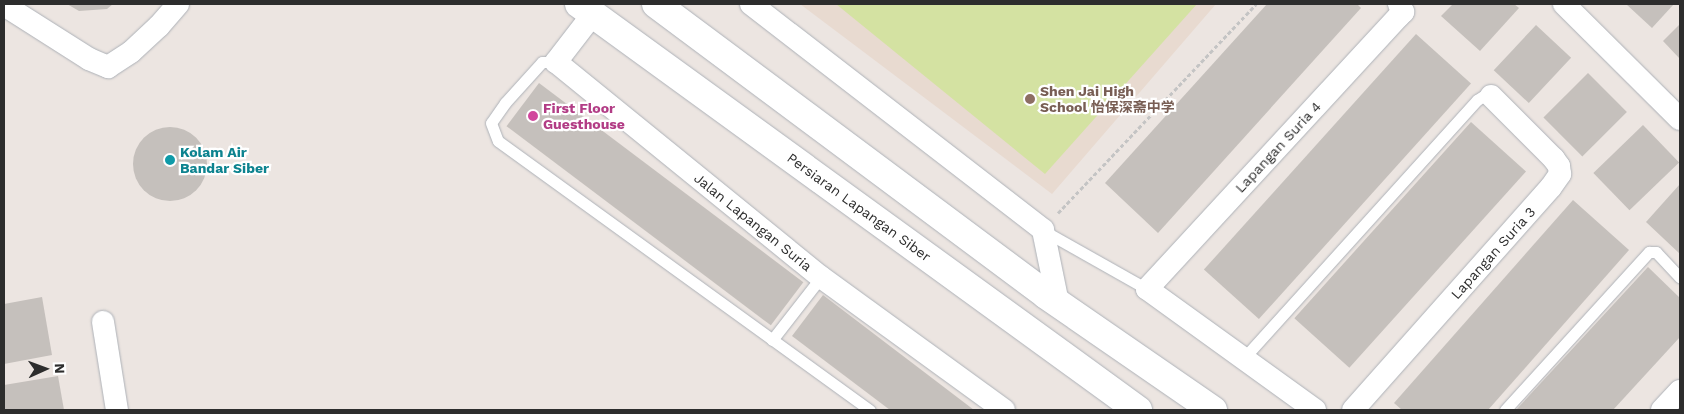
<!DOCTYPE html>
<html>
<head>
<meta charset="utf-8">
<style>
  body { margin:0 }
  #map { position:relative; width:1684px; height:414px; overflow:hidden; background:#ece5e1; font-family:"Work Sans","Noto Sans SC",sans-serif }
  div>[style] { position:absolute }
  .education>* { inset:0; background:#e8dad0 }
  .pitch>* { inset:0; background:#d4e2a2 }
  .building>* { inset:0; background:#c5c0bc; transform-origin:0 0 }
  .round { border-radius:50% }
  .path>* { height:3px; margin-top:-1.5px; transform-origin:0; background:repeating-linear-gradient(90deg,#c4c4c4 0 4px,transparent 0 6.5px) }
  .roads { filter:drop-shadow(0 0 1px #adb1b7) drop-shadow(0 0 1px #adb1b7) }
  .service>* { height:11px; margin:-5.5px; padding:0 5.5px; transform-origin:5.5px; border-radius:5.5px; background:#fff }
  .minor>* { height:22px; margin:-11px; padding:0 11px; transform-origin:11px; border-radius:11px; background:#fff }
  .secondary>* { height:28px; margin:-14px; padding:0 14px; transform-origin:14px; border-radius:14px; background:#fff }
  .dots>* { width:14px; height:14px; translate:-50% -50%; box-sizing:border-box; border:2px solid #fff; border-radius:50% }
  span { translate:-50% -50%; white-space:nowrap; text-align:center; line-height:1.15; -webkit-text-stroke:4.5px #fff; paint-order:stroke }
  .education-label { font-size:14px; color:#785e54; font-weight:700 }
  .left { translate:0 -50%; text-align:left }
  .hotel-label { font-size:14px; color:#b23c85; font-weight:700 }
  .street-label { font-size:14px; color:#2d2d2d }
  .culture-label { font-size:14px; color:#0d838f; font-weight:700 }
  .frame { position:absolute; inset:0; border:5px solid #2d2d2d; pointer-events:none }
  .north { position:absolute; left:20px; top:344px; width:50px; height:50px; -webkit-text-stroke:4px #fff; paint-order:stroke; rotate:88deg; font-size:14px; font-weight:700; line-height:20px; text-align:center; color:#2d2d2d }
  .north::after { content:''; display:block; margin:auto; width:18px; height:22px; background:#2d2d2d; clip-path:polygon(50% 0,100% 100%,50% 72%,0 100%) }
</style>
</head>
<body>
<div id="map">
  <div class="education">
    <i style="clip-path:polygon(800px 4px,1216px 4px,1052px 194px)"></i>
  </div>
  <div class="pitch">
    <i style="clip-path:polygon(836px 4px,1197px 4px,1045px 174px)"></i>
  </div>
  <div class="building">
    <i style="clip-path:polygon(67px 4px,113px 4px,107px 9px,79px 11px)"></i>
    <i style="clip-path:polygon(1267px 4px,1357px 4px,1361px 8px,1158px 233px,1105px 183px)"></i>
    <i style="clip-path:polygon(1453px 4px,1514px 4px,1519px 8px,1480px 51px,1441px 16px)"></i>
    <i style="clip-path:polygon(1626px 4px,1674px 4px,1652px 28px)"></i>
    <i style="clip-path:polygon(1680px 24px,1680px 59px,1663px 41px)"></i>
    <i style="left:1536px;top:25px;width:48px;height:62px;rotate:43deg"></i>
    <i style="left:1416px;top:34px;width:74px;height:317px;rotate:42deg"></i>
    <i style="left:1588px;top:73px;width:55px;height:63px;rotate:45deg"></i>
    <i style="left:539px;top:83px;width:331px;height:54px;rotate:37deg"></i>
    <i style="left:1471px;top:122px;width:74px;height:264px;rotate:42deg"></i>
    <i style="left:1643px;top:125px;width:52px;height:69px;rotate:46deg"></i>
    <i class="round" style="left:133px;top:127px;width:74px;height:74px"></i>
    <i style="clip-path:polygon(1680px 184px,1680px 254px,1646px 222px)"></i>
    <i style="clip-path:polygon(1573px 200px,1629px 250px,1488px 410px,1402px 410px,1394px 403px)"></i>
    <i style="clip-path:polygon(1648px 267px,1680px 298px,1680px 337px,1613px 410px,1516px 410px)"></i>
    <i style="clip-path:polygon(823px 295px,974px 410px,890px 410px,792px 336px)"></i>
    <i style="clip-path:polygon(42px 297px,52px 355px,4px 364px,4px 304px)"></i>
    <i style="clip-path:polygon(58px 376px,64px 410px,4px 410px,4px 385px)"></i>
  </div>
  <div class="path">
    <i style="left:1058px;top:213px;width:288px;rotate:-46.5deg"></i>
  </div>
  <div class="roads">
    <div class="service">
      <i style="left:556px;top:62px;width:14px;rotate:180deg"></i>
      <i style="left:542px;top:62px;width:55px;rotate:132.1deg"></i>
      <i style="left:505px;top:103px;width:24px;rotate:125deg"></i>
      <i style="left:491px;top:123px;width:19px;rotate:69deg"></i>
      <i style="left:498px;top:141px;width:459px;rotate:35.9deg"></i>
      <i style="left:1044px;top:231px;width:118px;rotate:29.4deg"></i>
      <i style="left:772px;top:340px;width:80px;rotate:-52.1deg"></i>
      <i style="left:1243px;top:359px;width:349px;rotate:-47.9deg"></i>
      <i style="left:1477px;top:100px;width:9px;rotate:-32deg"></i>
      <i style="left:1485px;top:95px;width:6px;rotate:9deg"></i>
      <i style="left:1505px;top:410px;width:214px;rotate:-47.7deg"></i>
      <i style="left:1649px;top:252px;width:7px"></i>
      <i style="left:1656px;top:252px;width:35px;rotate:47deg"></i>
    </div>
    <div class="minor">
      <i style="left:751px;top:4px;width:369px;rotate:37.7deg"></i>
      <i style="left:1043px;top:230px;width:75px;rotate:78.4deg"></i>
      <i style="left:1564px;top:4px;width:163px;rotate:44.8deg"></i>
      <i style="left:4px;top:5px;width:101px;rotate:32.4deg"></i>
      <i style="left:89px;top:59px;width:21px;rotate:23deg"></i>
      <i style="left:108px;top:67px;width:27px;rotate:-33deg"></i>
      <i style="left:131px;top:52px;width:38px;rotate:-43deg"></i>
      <i style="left:159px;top:26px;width:29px;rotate:-49deg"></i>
      <i style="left:593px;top:14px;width:61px;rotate:127.6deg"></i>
      <i style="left:556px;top:62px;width:341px;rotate:39.1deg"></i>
      <i style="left:821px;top:277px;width:226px;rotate:36deg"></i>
      <i style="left:103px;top:322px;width:89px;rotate:81deg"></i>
      <i style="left:1315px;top:410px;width:207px;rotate:-144.2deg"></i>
      <i style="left:1147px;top:289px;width:372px;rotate:-47.3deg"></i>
      <i style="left:1399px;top:16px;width:6px;rotate:-45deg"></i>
      <i style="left:1403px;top:12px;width:9px;rotate:-117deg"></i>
      <i style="left:1353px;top:410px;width:298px;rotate:-48.4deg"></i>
      <i style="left:1551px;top:187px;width:16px;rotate:-55deg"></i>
      <i style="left:1560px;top:174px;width:8px;rotate:-97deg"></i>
      <i style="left:1559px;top:166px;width:9px;rotate:-126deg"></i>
      <i style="left:1554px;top:159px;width:89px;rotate:-135deg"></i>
      <i style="left:1662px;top:410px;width:26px;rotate:-47deg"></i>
    </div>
    <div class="secondary">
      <i style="left:579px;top:4px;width:691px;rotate:35.99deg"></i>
      <i style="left:656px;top:4px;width:487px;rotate:36.7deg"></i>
      <i style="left:1046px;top:295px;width:203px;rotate:34.6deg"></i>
    </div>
  </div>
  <div class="dots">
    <i style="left:1030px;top:99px;background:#8d6e63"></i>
    <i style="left:533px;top:116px;background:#d1479c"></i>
    <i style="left:170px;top:160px;background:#0f9aa8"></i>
  </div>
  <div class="education-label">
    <span class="left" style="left:1040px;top:99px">Shen Jai High<br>School 怡保深斋中学</span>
  </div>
  <div class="hotel-label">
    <span class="left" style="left:543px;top:116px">First Floor<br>Guesthouse</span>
  </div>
  <div class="street-label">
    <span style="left:1278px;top:147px;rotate:-47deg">Lapangan Suria 4</span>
    <span style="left:859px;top:207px;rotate:36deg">Persiaran Lapangan Siber</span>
    <span style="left:753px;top:222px;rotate:39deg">Jalan Lapangan Suria</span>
    <span style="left:1493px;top:253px;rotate:-48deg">Lapangan Suria 3</span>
  </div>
  <div class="culture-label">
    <span class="left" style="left:180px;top:160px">Kolam Air<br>Bandar Siber</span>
  </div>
  <div class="frame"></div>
  <div class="north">N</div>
</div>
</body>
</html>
